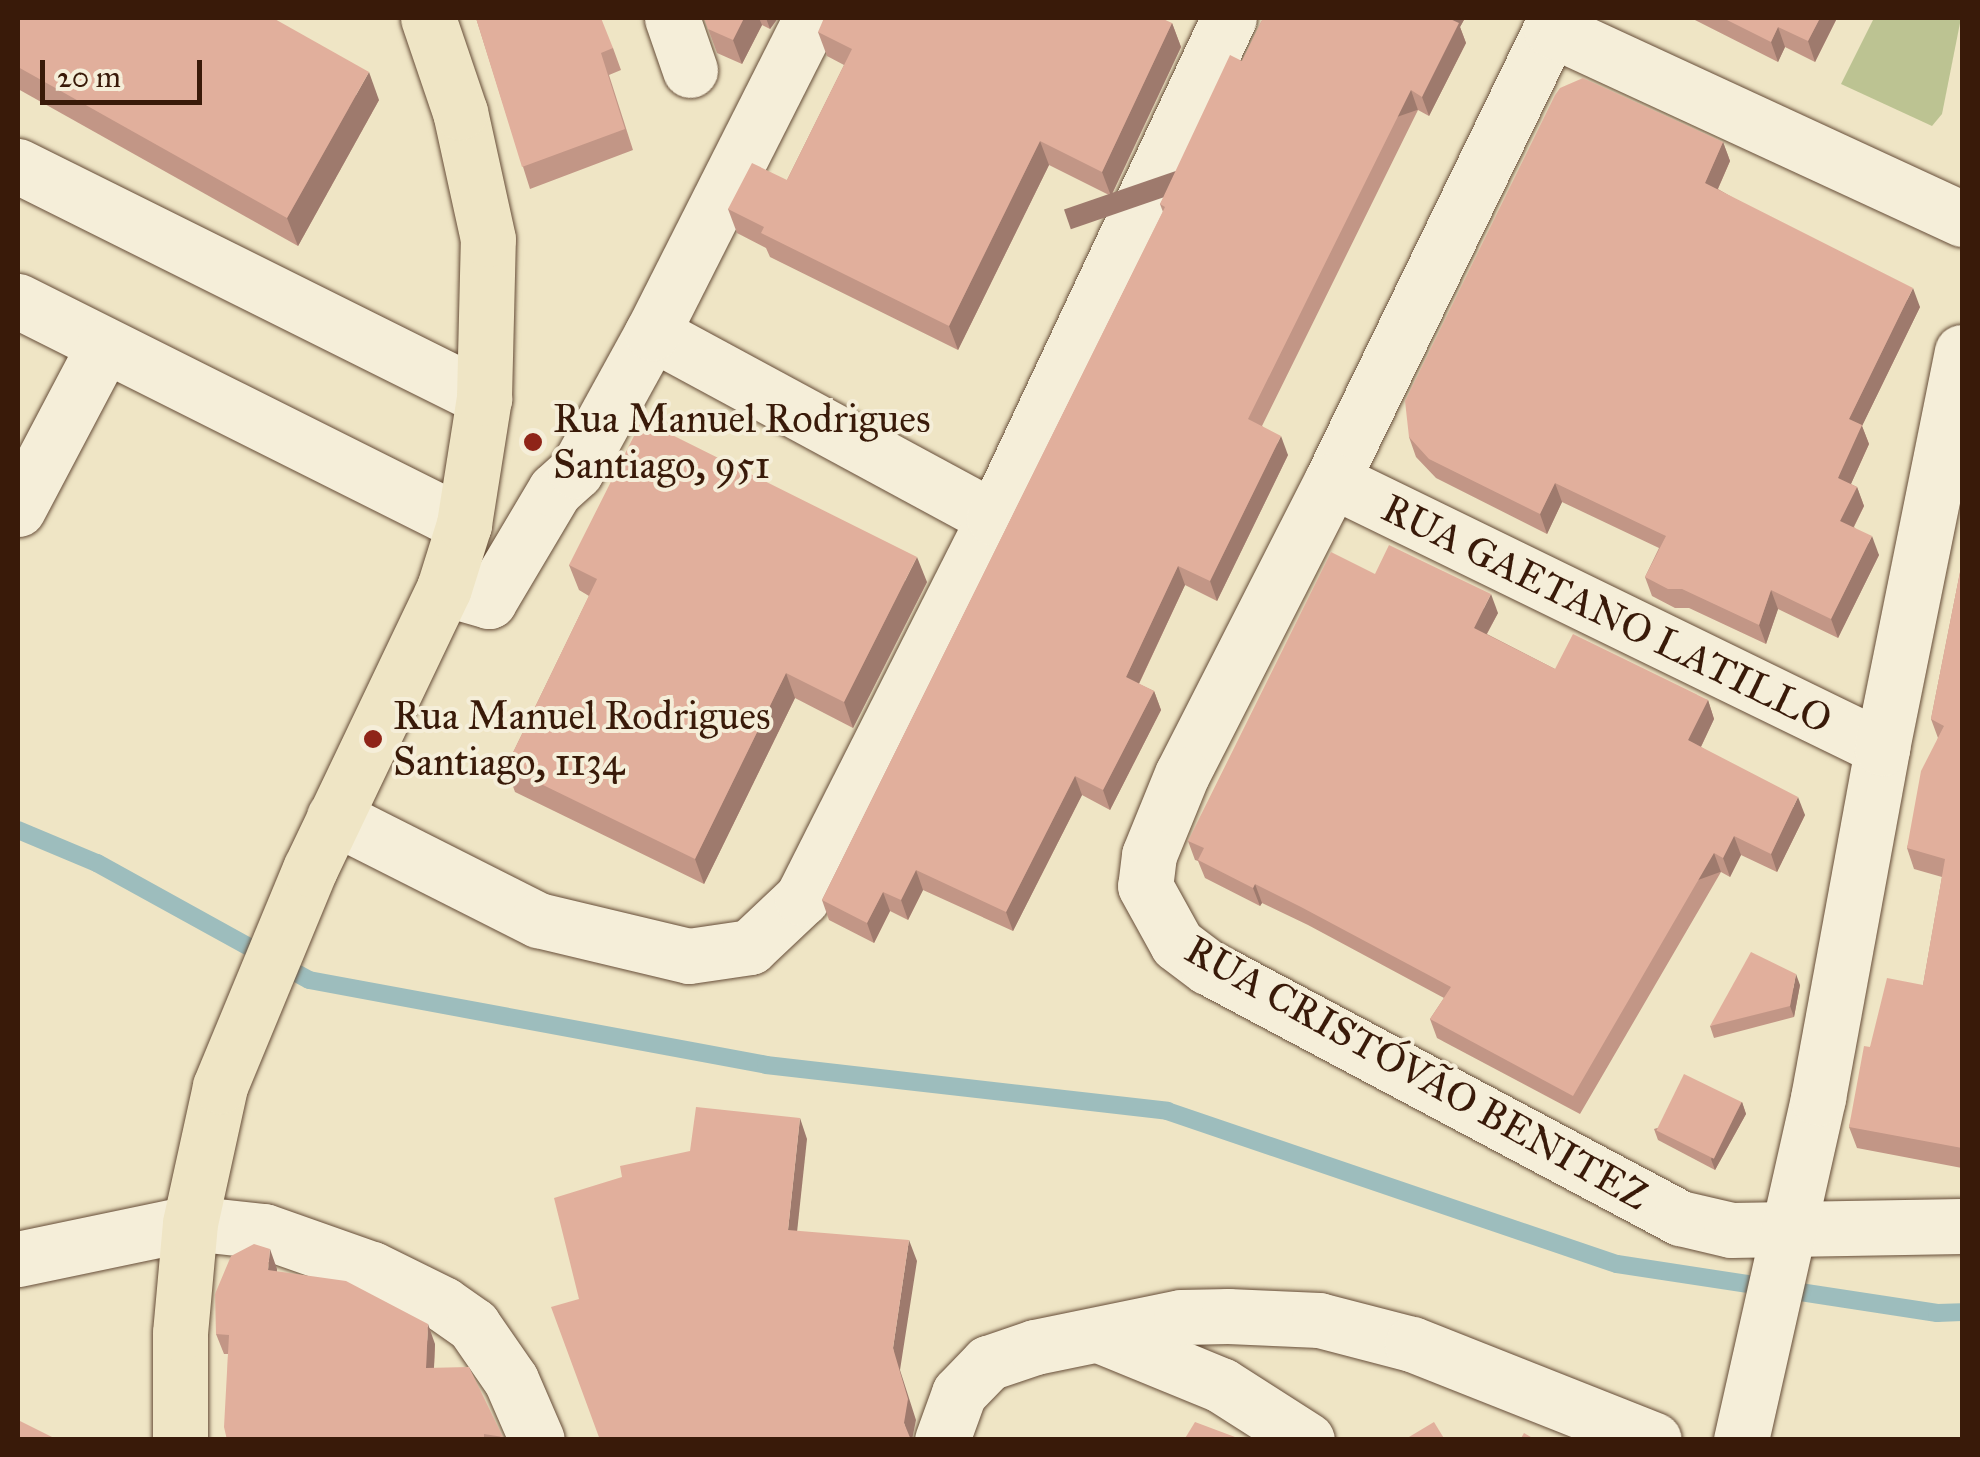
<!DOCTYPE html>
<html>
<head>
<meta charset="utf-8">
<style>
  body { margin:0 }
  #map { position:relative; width:1980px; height:1457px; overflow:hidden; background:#efe5c5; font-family:"IM FELL Great Primer",serif }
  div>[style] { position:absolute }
  .green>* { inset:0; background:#bcc392 }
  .stream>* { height:18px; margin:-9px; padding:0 9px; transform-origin:9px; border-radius:9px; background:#9dbdbd }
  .roads { filter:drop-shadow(0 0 2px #664d38) drop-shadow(0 0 2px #664d38) }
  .minor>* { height:55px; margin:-27.5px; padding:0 27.5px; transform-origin:27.5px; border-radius:27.5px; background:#f5eed9 }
  .major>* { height:55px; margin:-27.5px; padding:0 27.5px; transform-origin:27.5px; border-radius:27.5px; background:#efe5c5 }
  .wall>* { inset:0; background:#c29686 }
  .shaded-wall>* { inset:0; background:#9e7a6d; transform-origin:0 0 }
  .building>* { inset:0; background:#e1af9c; transform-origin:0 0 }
  .dots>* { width:28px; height:28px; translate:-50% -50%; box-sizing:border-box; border:5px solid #f5eed9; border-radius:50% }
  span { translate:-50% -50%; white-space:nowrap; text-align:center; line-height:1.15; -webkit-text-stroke:8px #f5eed9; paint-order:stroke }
  .poi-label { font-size:40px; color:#391a09 }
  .left { translate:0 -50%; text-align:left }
  .street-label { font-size:40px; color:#391a09 }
  .frame { position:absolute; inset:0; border:20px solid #391a09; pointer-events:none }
  .scale { position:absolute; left:40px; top:60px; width:162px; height:45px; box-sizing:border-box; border:5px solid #391a09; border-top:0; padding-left:12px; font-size:30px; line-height:35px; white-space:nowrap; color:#391a09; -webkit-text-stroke:8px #f5eed9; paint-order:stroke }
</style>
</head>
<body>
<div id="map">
  <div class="green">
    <i style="clip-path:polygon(1874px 18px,1961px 18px,1942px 114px,1932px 126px,1841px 84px)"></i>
  </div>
  <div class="stream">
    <i style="left:18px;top:830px;width:86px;rotate:22.7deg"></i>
    <i style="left:97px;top:863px;width:242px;rotate:28.9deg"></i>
    <i style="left:309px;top:980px;width:465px;rotate:10.5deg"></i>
    <i style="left:766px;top:1065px;width:404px;rotate:6.5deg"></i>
    <i style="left:1167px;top:1111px;width:475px;rotate:18.8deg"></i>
    <i style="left:1617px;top:1264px;width:324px;rotate:8.7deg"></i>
    <i style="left:1937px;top:1313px;width:25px;rotate:-2deg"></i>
  </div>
  <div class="roads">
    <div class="minor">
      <i style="left:672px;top:18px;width:55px;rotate:70.9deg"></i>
      <i style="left:1556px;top:18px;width:513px;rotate:115.87deg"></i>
      <i style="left:1332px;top:480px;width:330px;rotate:117deg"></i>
      <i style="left:1182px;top:774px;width:87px;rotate:112.2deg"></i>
      <i style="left:1149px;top:855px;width:31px;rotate:97deg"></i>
      <i style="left:1145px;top:886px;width:66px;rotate:61.1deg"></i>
      <i style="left:1177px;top:944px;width:39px;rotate:37deg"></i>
      <i style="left:1208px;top:967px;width:535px;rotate:28deg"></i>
      <i style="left:1680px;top:1218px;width:52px;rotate:13.2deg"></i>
      <i style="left:1731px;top:1230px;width:231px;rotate:-1deg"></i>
      <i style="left:1551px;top:29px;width:453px;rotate:24.8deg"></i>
      <i style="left:18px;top:166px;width:521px;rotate:26.47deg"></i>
      <i style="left:18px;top:301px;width:499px;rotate:26.6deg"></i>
      <i style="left:652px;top:333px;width:389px;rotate:28.4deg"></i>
      <i style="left:1332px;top:480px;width:612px;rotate:25.98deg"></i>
      <i style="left:18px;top:509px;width:184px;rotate:-62.2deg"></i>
      <i style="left:444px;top:588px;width:47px;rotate:16.1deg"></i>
      <i style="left:489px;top:601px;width:129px;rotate:-59.3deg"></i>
      <i style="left:555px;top:490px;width:28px;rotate:-42deg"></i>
      <i style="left:576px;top:471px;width:158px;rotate:-61.2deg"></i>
      <i style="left:652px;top:333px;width:353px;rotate:-63.2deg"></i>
      <i style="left:334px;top:817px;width:229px;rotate:26.8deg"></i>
      <i style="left:538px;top:920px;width:155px;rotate:13.4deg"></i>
      <i style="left:689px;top:956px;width:62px;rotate:-8.4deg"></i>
      <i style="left:750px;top:947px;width:71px;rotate:-43.3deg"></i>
      <i style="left:802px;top:898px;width:426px;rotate:-63.2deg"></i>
      <i style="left:994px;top:518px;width:552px;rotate:-64.83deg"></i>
      <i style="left:18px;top:1259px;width:176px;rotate:-11.8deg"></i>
      <i style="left:190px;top:1223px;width:74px;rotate:6.2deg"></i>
      <i style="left:264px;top:1231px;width:114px;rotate:19.4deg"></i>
      <i style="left:372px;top:1269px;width:79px;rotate:26.2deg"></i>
      <i style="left:443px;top:1304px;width:37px;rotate:35deg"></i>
      <i style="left:473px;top:1325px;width:67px;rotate:55.4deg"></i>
      <i style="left:511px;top:1380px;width:65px;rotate:66.6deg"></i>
      <i style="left:1099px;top:1335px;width:132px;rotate:22.3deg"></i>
      <i style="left:1221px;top:1385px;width:102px;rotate:32.6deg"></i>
      <i style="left:942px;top:1440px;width:50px;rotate:-70.1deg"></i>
      <i style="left:959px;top:1393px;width:42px;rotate:-46deg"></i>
      <i style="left:988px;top:1363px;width:50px;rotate:-18.8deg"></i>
      <i style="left:1035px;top:1347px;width:149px;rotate:-11.6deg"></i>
      <i style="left:1181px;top:1317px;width:47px;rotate:-1.2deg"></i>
      <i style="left:1228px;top:1316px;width:91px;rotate:2.5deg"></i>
      <i style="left:1319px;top:1320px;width:96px;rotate:14.5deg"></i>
      <i style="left:1412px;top:1344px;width:260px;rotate:21.6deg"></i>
      <i style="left:1741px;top:1440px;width:351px;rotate:-77.3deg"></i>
      <i style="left:1818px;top:1098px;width:356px;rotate:-79.6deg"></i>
      <i style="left:1882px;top:748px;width:404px;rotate:-78.6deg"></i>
    </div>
    <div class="major">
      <i style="left:180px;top:1440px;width:107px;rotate:-90deg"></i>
      <i style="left:180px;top:1333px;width:110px;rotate:-84.8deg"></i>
      <i style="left:190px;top:1223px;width:140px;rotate:-77.6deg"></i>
      <i style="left:220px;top:1086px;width:235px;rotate:-67.5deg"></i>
      <i style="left:310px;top:869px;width:311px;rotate:-64.5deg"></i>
      <i style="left:444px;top:588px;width:67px;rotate:-72.6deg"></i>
      <i style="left:464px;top:524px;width:128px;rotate:-81deg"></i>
      <i style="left:484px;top:398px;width:159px;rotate:-88.6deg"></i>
      <i style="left:488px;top:239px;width:130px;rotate:-102.4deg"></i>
      <i style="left:460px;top:112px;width:99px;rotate:-108.8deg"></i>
    </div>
  </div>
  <div class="wall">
    <i style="clip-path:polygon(18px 18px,379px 100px,298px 246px,18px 89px)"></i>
    <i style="clip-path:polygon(476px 18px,613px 48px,621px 70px,609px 75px,633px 150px,530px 189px)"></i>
    <i style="clip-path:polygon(704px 18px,778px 18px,770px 29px,762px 25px,742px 64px,717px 53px)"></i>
    <i style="clip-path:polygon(1263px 18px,1465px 18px,1460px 27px,1466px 43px,1429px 116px,1418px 110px,1262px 426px,1288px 455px,1217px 601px,1185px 585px,1139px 684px,1154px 691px,1161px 710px,1110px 810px,1082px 795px,1013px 931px,923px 890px,908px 920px,890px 911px,874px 943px,829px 920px,822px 900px,1163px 212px,1160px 204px,1242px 61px)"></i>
    <i style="clip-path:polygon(1691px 18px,1837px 18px,1815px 62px,1785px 47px,1778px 62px)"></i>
    <i style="clip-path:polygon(1172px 23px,1181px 47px,1111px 196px,1049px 165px,958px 350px,770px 257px,766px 248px,737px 233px,728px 209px,787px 180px,844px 65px,827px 56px,818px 32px)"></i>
    <i style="clip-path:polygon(1723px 142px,1730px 161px,1718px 189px,1920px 307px,1862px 426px,1869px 444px,1851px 484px,1857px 487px,1864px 506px,1854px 527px,1879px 555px,1838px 638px,1778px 609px,1766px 644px,1689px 608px,1675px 608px,1652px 596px,1645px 577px,1659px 548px,1562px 502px,1547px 534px,1436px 478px,1416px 457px,1409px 437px)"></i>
    <i style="clip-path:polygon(1962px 562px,1962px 1168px,1857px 1148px,1849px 1127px,1870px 1047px,1923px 985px,1942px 877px,1914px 869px,1907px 848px,1938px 738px,1931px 719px)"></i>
    <i style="clip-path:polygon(569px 565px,927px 582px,853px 728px,795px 698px,704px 884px,515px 792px,506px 767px,589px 596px,579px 590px)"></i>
    <i style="clip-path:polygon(1375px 574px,1498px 613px,1487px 634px,1555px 669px,1708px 700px,1714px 719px,1701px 747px,1805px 815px,1777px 872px,1741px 855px,1730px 877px,1721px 872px,1580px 1114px,1437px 1038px,1430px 1019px,1444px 998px,1308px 925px,1262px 903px,1260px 906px,1205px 878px,1198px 861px,1195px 860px,1188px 841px)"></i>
    <i style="clip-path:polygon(1800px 985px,1794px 1017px,1714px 1038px,1710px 1026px)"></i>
    <i style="clip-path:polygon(1742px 1102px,1746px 1114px,1715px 1170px,1658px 1140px,1654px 1129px)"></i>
    <i style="clip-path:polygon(277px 1269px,277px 1272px,435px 1344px,434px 1368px,504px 1440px,227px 1440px,228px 1354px,224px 1354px,216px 1334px)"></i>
  </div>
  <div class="shaded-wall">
    <i style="clip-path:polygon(744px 18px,759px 18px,762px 25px,742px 64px,733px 40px)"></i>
    <i style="clip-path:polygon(766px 18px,778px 18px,770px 29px)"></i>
    <i style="clip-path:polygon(1447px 18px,1465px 18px,1460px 27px,1466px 43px,1429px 116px,1422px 97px)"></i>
    <i style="clip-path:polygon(1820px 18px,1837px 18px,1815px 62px,1808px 41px)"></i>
    <i style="clip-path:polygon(1172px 23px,1181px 47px,1111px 196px,1102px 172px)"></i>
    <i style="clip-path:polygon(1778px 27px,1785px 47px,1778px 62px,1771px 42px)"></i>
    <i style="clip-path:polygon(369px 72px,379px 100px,298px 246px,287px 218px)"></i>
    <i style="left:1411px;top:90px;width:21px;height:367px;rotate:71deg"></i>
    <i style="clip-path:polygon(1040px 141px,1049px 165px,958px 350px,949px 326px)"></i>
    <i style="clip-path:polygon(1723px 142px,1730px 161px,1712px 202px,1705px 183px)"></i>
    <i style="clip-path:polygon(1913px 288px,1920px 307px,1862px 426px,1869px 444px,1845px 497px,1838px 478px,1849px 419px)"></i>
    <i style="clip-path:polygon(1281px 436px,1288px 455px,1217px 601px,1210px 581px)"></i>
    <i style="clip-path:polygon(1555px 483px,1562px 502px,1547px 534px,1540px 514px)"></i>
    <i style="clip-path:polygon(1857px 487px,1864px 506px,1847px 540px,1840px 521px)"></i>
    <i style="clip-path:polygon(1872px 536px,1879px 555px,1838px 638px,1831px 619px)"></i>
    <i style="clip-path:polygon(917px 557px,927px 582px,853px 728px,844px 702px)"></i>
    <i style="clip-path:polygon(1178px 566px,1185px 585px,1133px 696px,1126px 677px)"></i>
    <i style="clip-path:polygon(1771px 590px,1778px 609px,1766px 644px,1759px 625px)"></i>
    <i style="clip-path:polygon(1491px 594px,1498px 613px,1480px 646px,1474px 628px)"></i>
    <i style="clip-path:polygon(786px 673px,795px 698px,704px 884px,695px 859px)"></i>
    <i style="clip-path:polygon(1154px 691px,1161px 710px,1110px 810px,1103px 790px)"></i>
    <i style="clip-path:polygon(1708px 700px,1714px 719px,1695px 759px,1688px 740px)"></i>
    <i style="clip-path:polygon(1075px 776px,1082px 795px,1013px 931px,1006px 912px)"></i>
    <i style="clip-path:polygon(1798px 797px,1805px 815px,1777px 872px,1771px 854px)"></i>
    <i style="clip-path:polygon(1734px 836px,1741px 855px,1730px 877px,1723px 858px)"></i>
    <i style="left:1714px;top:853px;width:20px;height:281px;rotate:70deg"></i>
    <i style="clip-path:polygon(916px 870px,923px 890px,908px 920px,901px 900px)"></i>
    <i style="clip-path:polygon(1255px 884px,1262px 903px,1260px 906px,1253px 888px)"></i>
    <i style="clip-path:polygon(883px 892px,890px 911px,874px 943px,867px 923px)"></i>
    <i style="clip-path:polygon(1796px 974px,1800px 985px,1794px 1017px,1790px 1006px)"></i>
    <i style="clip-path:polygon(1742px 1102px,1746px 1114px,1715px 1170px,1711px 1159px)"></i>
    <i style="clip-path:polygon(800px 1118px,807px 1139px,795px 1251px,788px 1230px)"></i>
    <i style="clip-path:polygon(909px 1240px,917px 1261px,900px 1370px,916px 1420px,912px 1440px,909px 1440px,904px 1423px,893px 1348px)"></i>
    <i style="clip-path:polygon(270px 1249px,277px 1269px,276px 1290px,268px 1270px)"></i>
    <i style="clip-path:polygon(428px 1324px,435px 1344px,433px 1388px,426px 1368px)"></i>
  </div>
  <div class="building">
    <i style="clip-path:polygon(18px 18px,273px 18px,369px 72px,287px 218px,18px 67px)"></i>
    <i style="clip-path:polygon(476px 18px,601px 18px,613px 48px,601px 53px,625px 129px,522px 167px)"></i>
    <i style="clip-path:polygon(704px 18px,744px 18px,733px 40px,708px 29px)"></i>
    <i style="clip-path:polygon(824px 18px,1161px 18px,1172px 23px,1102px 172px,1040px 141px,949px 326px,761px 233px,764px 227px,728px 209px,752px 163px,787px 180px,852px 49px,818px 32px)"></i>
    <i style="clip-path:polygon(1263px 18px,1448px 18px,1459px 23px,1422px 97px,1411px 90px,1248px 419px,1281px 436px,1210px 581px,1178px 566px,1126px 677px,1154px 691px,1103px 790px,1075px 776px,1006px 912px,916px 870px,901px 900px,883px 892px,867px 923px,822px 900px,1165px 207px,1160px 204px,1230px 55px,1242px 61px)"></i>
    <i style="clip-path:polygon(1723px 18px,1820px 18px,1808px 41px,1778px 27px,1771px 42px)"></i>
    <i style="clip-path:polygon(1583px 78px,1723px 142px,1705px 183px,1913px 288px,1849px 419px,1862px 425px,1838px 478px,1857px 487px,1840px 521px,1872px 536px,1831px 619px,1771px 590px,1759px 625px,1682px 589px,1668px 589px,1645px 577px,1666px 536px,1555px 483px,1540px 514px,1429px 459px,1409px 437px,1405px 401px,1555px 95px,1560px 88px)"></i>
    <i style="clip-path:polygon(642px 420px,917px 557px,844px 702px,786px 673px,695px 859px,506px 767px,597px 579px,569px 565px)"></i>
    <i style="clip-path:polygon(1389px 545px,1491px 594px,1474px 628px,1555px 669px,1573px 634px,1708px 700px,1688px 740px,1798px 797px,1771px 854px,1734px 836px,1723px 858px,1714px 853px,1573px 1096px,1430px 1019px,1451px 987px,1301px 907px,1255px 884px,1253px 888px,1198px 860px,1204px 848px,1188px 841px,1331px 552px,1375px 574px)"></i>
    <i style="clip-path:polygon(1962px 562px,1962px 1148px,1849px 1127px,1864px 1046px,1870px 1047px,1887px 978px,1923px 985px,1945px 859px,1907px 848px,1921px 771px,1944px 726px,1931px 719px)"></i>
    <i style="clip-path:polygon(1751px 952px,1796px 974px,1790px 1006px,1710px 1026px)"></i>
    <i style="left:1684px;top:1074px;width:64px;height:63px;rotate:26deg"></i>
    <i style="clip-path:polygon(696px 1107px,800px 1118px,788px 1230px,909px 1240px,893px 1348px,908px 1399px,904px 1423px,911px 1440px,600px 1440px,551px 1307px,579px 1299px,554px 1198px,622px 1177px,620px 1166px,690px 1151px)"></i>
    <i style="clip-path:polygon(254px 1244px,270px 1249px,268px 1270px,346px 1281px,428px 1324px,426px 1368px,469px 1367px,503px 1437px,484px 1434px,484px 1440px,227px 1440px,224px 1427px,229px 1335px,216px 1334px,215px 1294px,231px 1256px)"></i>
    <i style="clip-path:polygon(18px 1420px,58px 1440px,18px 1440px)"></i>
    <i style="clip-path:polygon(1195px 1422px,1243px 1440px,1184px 1440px)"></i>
    <i style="clip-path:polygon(1434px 1422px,1445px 1440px,1404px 1440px)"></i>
    <i style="clip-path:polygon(1524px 1433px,1536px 1440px,1520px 1440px)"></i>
  </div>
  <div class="dots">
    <i style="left:533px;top:442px;background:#8f2418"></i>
    <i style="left:373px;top:739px;background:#8f2418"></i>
  </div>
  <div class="poi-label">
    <span class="left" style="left:553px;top:442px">Rua Manuel Rodrigues<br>Santiago, 951</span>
    <span class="left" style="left:393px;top:739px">Rua Manuel Rodrigues<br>Santiago, 1134</span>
  </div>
  <div class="street-label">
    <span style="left:1607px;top:614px;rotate:26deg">RUA GAETANO LATILLO</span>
    <span style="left:1417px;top:1073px;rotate:29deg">RUA CRISTÓVÃO BENITEZ</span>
  </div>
  <div class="frame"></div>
  <div class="scale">20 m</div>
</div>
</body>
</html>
